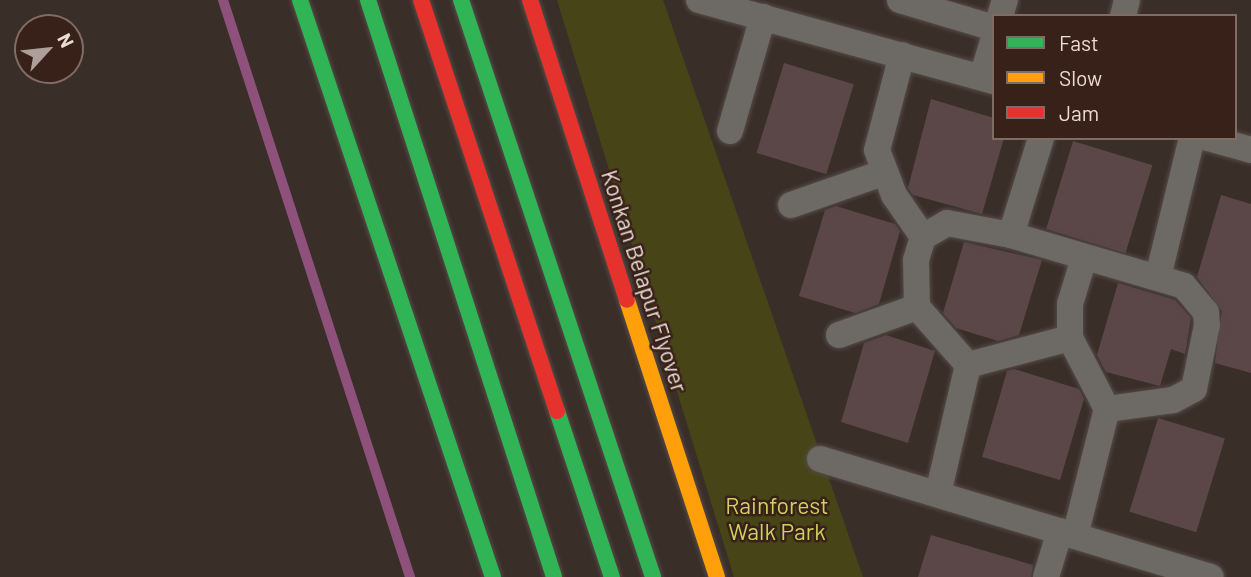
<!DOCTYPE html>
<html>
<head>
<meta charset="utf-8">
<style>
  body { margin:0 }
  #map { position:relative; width:1251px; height:577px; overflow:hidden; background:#3a2e29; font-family:Barlow,sans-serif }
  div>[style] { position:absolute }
  .green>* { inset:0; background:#474518 }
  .stream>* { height:10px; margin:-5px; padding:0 5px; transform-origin:5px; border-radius:5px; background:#8e517b }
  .building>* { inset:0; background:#5b4747; transform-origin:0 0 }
  .roads { filter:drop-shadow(0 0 2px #554b46) drop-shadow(0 0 2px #554b46) }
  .street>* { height:26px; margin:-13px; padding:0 13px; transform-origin:13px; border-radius:13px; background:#6d6965 }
  .fast>* { height:16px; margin:-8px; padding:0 8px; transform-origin:8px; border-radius:8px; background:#30b455 }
  .slow>* { height:16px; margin:-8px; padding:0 8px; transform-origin:8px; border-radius:8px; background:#ff9f0a }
  .jam>* { height:16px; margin:-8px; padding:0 8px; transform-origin:8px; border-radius:8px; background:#e5322d }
  span { translate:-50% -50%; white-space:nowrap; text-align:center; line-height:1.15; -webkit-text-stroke:5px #372118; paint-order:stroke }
  .street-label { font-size:23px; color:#ebdcd5 }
  .park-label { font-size:23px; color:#d0d05e }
  .legend { position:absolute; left:992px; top:14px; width:245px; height:126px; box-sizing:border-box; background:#372118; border:2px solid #7f6c64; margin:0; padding:9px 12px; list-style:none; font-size:21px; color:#ebdcd5 }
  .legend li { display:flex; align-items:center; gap:14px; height:35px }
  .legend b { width:35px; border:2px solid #7f6c64 }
  .north { position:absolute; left:14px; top:14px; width:70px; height:70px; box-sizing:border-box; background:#372118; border:2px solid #7f6c64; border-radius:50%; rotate:63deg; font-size:19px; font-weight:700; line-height:28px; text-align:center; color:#ebdcd5 }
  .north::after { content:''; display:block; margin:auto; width:24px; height:32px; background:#ad9f99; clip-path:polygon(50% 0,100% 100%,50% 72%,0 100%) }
</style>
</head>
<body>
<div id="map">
  <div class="green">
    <i style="clip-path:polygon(557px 0,663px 0,863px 577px,734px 577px)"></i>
  </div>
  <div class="stream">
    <i style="left:223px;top:0;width:607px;rotate:72.04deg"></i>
  </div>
  <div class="building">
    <i style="left:784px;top:63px;width:73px;height:94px;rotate:17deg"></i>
    <i style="clip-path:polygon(931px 99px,994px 118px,994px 138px,1004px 138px,982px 214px,913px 195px,908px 188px)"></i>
    <i style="left:1073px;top:141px;width:83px;height:92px;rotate:17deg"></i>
    <i style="clip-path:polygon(1221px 195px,1251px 204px,1251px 373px,1215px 363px,1222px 311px,1197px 277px)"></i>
    <i style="clip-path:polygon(836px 206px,895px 224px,900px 231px,879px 304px,855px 313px,799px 296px,825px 210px)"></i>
    <i style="clip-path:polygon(964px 242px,1042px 260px,1019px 335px,998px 341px,956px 328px,943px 313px)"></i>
    <i style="clip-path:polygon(1118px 283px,1175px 300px,1191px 318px,1185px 354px,1171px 349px,1160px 386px,1106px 372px,1097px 355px)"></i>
    <i style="clip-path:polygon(886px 335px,935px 351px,908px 443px,841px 422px,864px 343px)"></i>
    <i style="clip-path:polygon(1014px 369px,1079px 389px,1084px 399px,1060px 480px,982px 457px,1007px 371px)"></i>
    <i style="left:1158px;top:418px;width:70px;height:98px;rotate:17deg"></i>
    <i style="clip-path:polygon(931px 535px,1033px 565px,1031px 577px,918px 577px)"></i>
  </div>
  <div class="roads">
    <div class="street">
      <i style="left:699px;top:0;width:306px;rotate:15.4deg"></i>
      <i style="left:900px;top:0;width:98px;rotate:16.6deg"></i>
      <i style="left:1000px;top:16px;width:17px;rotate:-73deg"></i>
      <i style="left:1123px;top:16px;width:16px;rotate:-76deg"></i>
      <i style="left:902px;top:55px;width:98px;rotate:104.7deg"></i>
      <i style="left:877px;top:150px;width:48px;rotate:69.3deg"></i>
      <i style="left:894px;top:195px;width:51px;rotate:55.4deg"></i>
      <i style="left:982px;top:77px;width:41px;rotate:-72.9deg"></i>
      <i style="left:730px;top:131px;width:119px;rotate:-73.9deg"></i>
      <i style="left:1208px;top:138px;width:45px;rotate:15.6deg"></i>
      <i style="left:791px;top:205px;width:97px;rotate:-19.2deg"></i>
      <i style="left:1011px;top:235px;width:102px;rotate:-72.8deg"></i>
      <i style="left:1158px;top:277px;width:143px;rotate:-76.3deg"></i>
      <i style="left:839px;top:335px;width:83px;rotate:-19.7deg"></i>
      <i style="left:968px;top:365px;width:77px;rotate:-131.3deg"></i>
      <i style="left:917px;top:307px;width:47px;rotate:-91.2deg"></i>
      <i style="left:916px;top:260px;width:24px;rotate:-73deg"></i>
      <i style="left:923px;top:237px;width:28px;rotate:-30deg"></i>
      <i style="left:947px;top:223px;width:65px;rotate:10.6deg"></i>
      <i style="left:1011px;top:235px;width:180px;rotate:16.4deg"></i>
      <i style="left:1184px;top:286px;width:34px;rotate:50deg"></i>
      <i style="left:1206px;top:312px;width:13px;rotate:86deg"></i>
      <i style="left:1207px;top:325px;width:65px;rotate:101.5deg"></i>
      <i style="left:1194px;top:389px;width:24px;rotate:152deg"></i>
      <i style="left:1173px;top:400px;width:67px;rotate:172.2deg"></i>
      <i style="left:968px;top:365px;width:106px;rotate:-14.8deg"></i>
      <i style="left:820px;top:459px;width:408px;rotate:16.8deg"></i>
      <i style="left:938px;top:494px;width:132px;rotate:-76.9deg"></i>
      <i style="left:1075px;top:536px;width:131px;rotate:-75.9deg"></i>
      <i style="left:1107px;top:409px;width:80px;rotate:-117.5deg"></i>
      <i style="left:1070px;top:338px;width:34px;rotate:-90deg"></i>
      <i style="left:1070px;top:304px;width:48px;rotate:-73.1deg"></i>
      <i style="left:1046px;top:577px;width:48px;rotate:-73.1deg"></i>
    </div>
    <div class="fast">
      <i style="left:300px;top:0;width:608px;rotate:71.51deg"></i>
      <i style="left:368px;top:0;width:606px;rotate:72.13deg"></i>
      <i style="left:461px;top:0;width:608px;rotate:71.59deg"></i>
      <i style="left:557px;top:411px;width:175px;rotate:71.7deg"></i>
    </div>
    <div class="slow">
      <i style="left:627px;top:300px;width:291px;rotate:72deg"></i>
    </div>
    <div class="jam">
      <i style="left:421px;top:0;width:433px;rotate:71.7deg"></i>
      <i style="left:530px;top:0;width:315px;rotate:72.1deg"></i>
    </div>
  </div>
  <div class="street-label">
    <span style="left:645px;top:281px;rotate:72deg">Konkan Belapur Flyover</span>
  </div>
  <div class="park-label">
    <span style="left:777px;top:518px">Rainforest<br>Walk Park</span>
  </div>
  <ul class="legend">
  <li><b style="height:9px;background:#30b455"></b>Fast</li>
  <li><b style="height:9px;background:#ff9f0a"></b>Slow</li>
  <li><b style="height:9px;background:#e5322d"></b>Jam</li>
  </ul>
  <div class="north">N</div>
</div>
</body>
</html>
